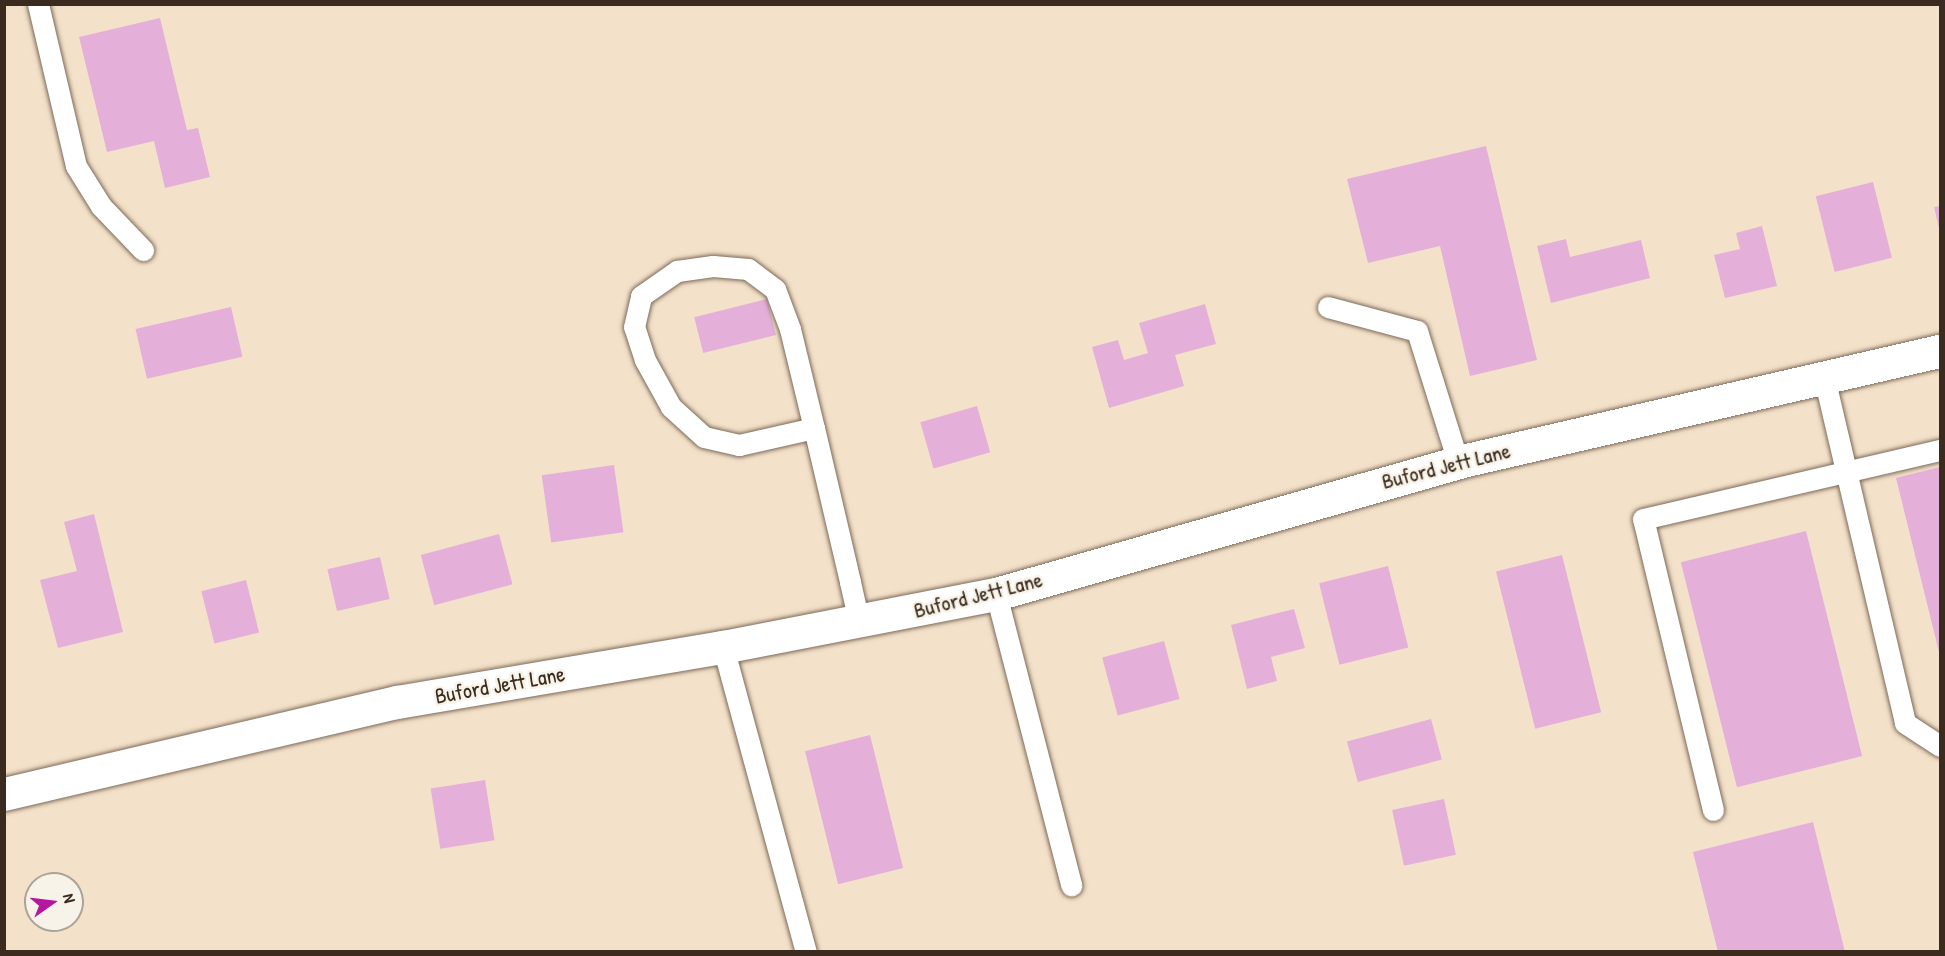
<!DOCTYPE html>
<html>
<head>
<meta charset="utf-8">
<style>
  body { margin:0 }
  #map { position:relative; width:1945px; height:956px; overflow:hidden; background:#f4e1c9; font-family:"Patrick Hand",sans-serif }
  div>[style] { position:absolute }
  .building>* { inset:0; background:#e4b0d9; transform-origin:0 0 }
  .roads { filter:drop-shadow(0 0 2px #7c6a5a) drop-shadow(0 0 2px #7c6a5a) }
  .lane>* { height:21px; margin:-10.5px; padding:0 10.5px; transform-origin:10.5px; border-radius:10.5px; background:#fff }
  .street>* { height:33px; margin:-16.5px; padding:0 16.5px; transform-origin:16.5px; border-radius:16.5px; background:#fff }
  span { translate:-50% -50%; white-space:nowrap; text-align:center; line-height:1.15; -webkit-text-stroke:5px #f7f3e8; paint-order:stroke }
  .street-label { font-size:22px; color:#3b2a1e }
  .frame { position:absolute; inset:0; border:6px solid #3b2a1e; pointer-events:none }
  .north { position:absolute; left:24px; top:872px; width:60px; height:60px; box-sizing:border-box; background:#f7f3e8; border:2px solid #aca397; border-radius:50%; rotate:76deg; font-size:16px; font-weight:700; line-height:24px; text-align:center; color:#3b2a1e }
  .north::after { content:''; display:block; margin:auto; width:21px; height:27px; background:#b5179e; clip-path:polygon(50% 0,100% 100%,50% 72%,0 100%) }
</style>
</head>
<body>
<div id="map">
  <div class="building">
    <i style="clip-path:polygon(160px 18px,187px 130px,198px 128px,210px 177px,165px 188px,154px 141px,107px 152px,79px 37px)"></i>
    <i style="clip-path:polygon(1486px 146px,1537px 360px,1470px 376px,1440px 246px,1368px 263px,1347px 179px)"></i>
    <i style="left:1873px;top:182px;width:78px;height:59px;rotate:76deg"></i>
    <i style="clip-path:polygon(1940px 206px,1940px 232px,1934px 207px)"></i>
    <i style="clip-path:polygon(1762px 226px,1777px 286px,1725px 298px,1714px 255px,1740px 249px,1736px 233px)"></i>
    <i style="clip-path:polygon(1566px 239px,1570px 257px,1641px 240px,1650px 278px,1551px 303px,1537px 246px)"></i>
    <i style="left:767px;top:299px;width:37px;height:75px;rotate:76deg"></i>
    <i style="clip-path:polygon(1205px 304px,1216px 344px,1175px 355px,1184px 386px,1109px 408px,1092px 347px,1118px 340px,1124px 360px,1148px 353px,1139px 323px)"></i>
    <i style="left:231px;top:307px;width:51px;height:98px;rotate:77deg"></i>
    <i style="left:977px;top:406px;width:48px;height:59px;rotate:74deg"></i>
    <i style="left:614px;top:465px;width:68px;height:73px;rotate:82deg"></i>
    <i style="clip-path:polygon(1940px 467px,1940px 656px,1896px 478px)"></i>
    <i style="clip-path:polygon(94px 514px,123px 632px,58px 648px,40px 580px,77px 571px,64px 522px)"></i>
    <i style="left:1806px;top:531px;width:232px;height:129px;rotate:76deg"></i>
    <i style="left:499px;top:534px;width:52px;height:81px;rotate:75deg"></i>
    <i style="left:1562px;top:555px;width:162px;height:68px;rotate:76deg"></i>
    <i style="left:380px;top:557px;width:43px;height:54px;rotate:77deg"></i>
    <i style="left:1388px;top:566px;width:84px;height:71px;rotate:76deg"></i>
    <i style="left:246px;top:580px;width:54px;height:46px;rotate:76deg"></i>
    <i style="clip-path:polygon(1294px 609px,1305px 648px,1271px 657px,1277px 681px,1247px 689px,1231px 625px)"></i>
    <i style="left:1164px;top:641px;width:60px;height:64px;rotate:75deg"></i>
    <i style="left:1431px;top:719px;width:42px;height:87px;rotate:75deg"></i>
    <i style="left:870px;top:735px;width:137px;height:67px;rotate:76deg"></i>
    <i style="left:485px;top:780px;width:61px;height:55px;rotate:81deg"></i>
    <i style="left:1444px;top:799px;width:57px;height:53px;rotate:78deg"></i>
    <i style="clip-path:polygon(1813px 822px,1845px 952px,1718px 952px,1693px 852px)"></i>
  </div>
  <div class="roads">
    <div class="lane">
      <i style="left:38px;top:4px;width:166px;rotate:76.8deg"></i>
      <i style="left:76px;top:166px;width:47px;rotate:58deg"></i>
      <i style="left:101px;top:206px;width:61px;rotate:46.3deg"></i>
      <i style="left:1328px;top:307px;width:92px;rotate:15.1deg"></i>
      <i style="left:1417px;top:331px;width:137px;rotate:72.6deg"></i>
      <i style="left:1824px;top:377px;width:355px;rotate:76.8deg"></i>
      <i style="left:1905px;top:723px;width:42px;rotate:33.3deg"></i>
      <i style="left:814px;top:428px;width:77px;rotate:167.2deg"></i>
      <i style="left:739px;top:445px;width:36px;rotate:-167deg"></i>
      <i style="left:704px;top:437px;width:45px;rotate:-137.7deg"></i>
      <i style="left:671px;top:407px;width:54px;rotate:-119deg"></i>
      <i style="left:645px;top:360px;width:35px;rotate:-108deg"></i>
      <i style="left:634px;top:327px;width:32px;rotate:-77deg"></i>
      <i style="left:641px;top:296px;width:44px;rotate:-34.8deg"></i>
      <i style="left:677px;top:271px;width:36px;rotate:-8deg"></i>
      <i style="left:713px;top:266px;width:35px;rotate:5deg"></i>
      <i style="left:748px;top:269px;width:34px;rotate:37deg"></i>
      <i style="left:775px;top:289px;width:43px;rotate:69.4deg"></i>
      <i style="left:790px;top:329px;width:102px;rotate:76.4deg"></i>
      <i style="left:814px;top:428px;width:158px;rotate:76.8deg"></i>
      <i style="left:850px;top:582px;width:41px;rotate:77.3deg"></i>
      <i style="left:996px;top:594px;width:301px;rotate:75.5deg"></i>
      <i style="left:723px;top:647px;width:316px;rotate:74.8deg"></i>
      <i style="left:1713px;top:810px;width:299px;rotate:-103.5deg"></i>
      <i style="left:1643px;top:519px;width:305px;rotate:-13.1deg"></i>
    </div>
    <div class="street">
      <i style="left:4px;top:794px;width:404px;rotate:-13.2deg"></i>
      <i style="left:397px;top:702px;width:331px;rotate:-9.6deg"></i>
      <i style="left:723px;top:647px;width:278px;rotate:-11deg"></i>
      <i style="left:996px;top:594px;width:480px;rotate:-15.9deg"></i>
      <i style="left:1458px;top:462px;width:495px;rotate:-13deg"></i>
    </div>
  </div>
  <div class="street-label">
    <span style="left:1446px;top:466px;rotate:-14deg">Buford Jett Lane</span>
    <span style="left:978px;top:595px;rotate:-14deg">Buford Jett Lane</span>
    <span style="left:500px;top:685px;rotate:-10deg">Buford Jett Lane</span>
  </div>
  <div class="frame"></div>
  <div class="north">N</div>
</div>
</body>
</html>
